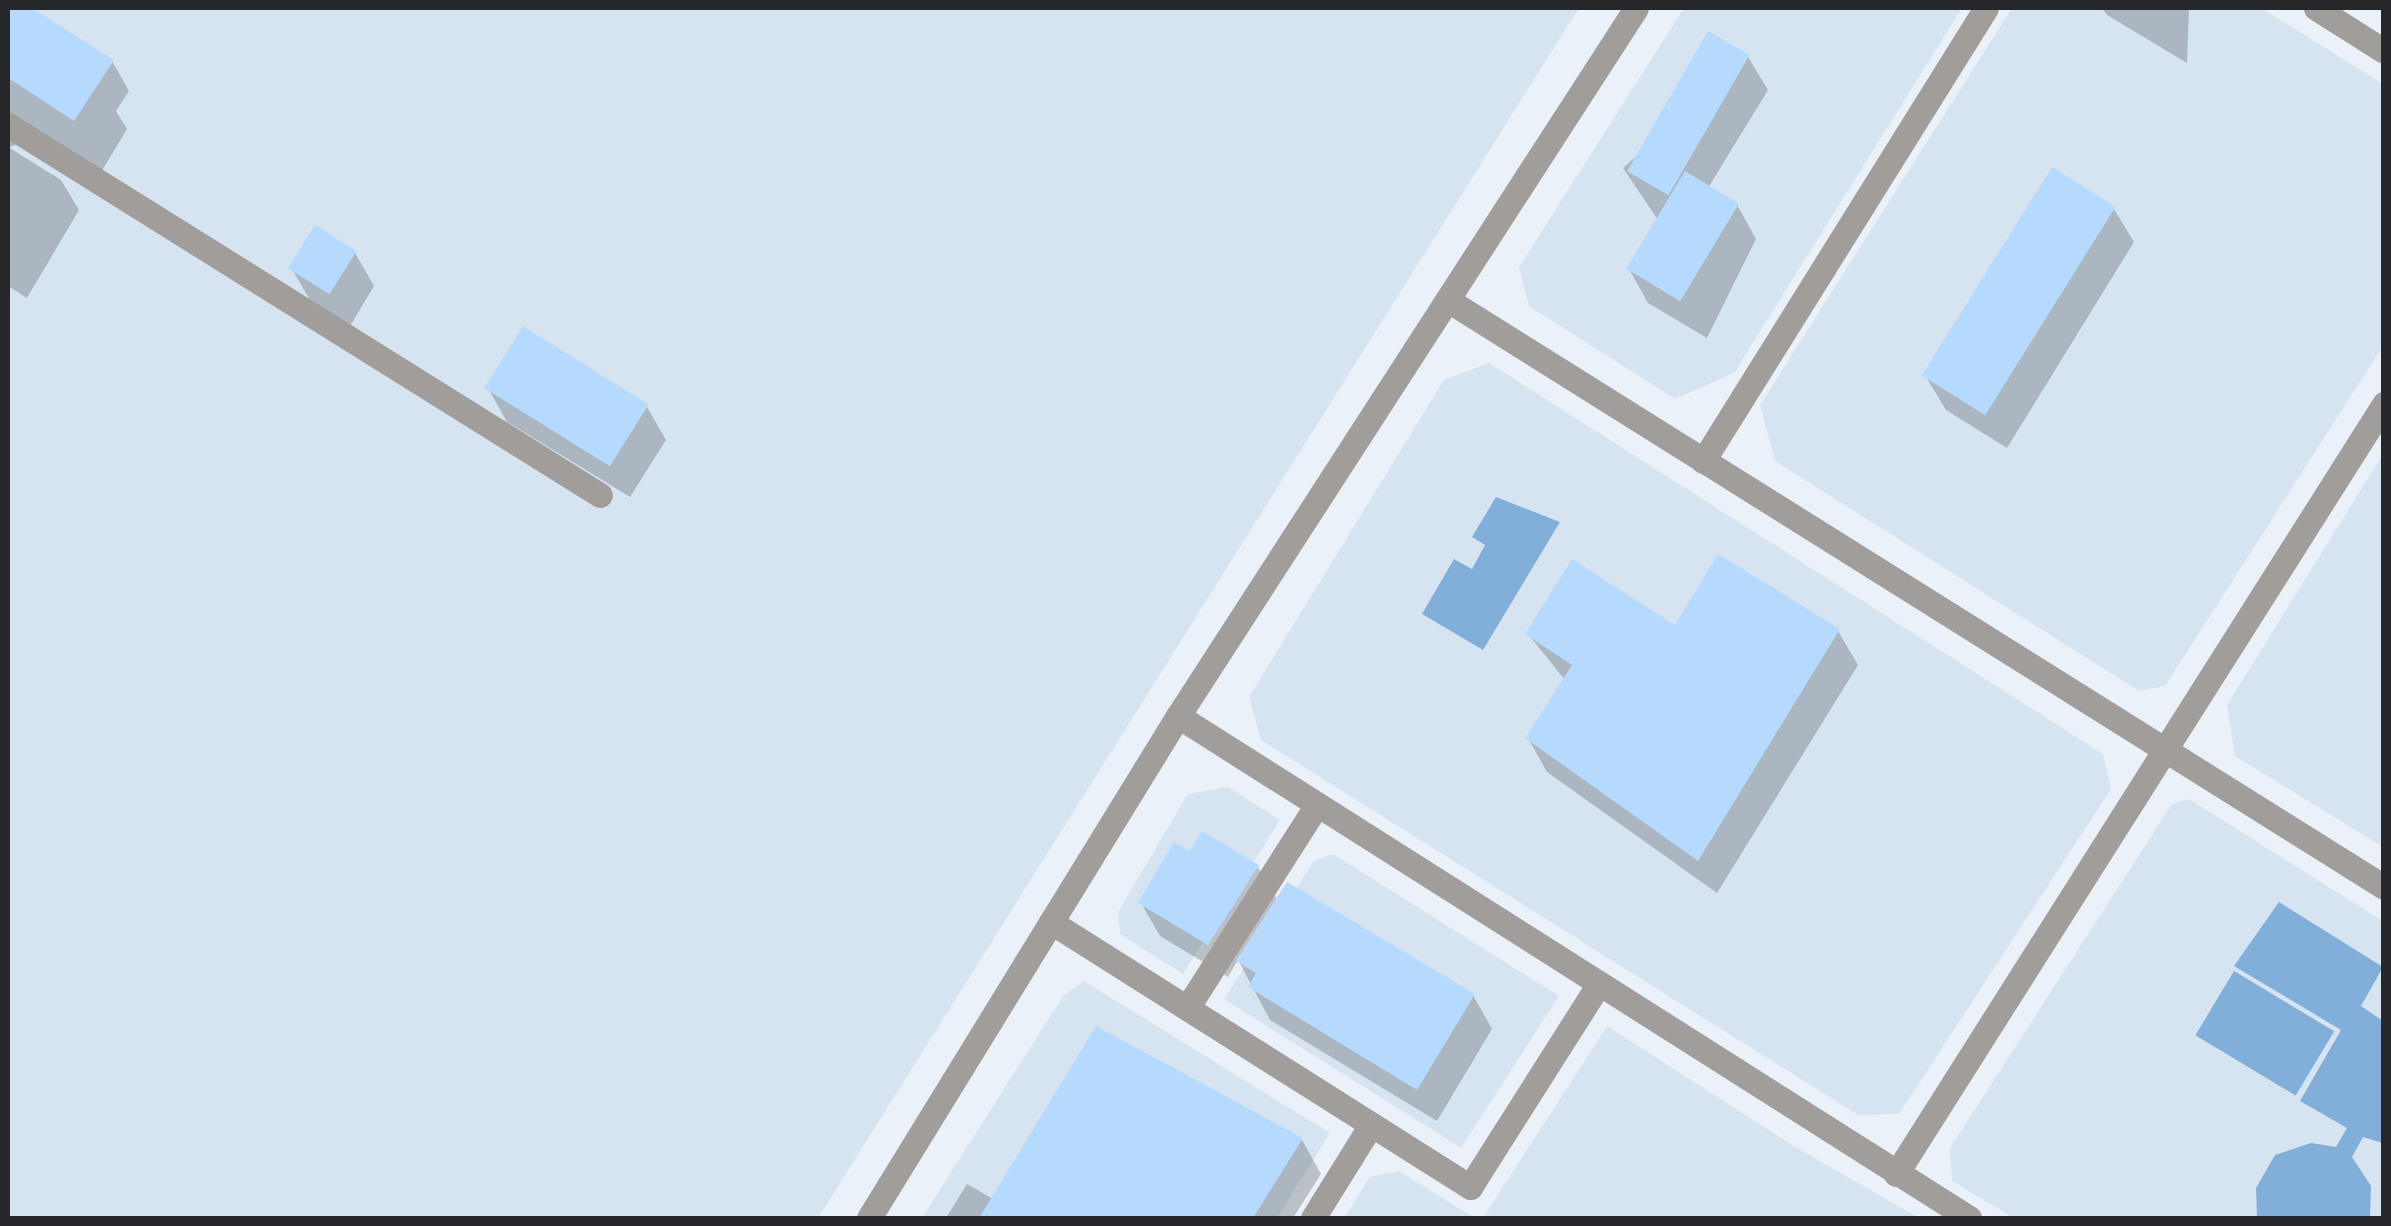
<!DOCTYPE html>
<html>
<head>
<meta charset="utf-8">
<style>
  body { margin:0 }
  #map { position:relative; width:2391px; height:1226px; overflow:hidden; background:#eaf1f9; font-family:Lora,serif }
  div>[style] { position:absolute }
  .built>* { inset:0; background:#d6e4f1 }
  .water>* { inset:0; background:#82afda; transform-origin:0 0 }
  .shadow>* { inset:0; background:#0003 }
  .building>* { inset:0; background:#b5dafd; transform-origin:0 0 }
  .service>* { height:25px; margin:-12.5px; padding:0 12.5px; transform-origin:12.5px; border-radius:12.5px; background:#a19d9b }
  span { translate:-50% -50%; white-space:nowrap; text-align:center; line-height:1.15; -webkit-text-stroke:10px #fdfdfd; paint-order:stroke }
  .frame { position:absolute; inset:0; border:10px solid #25272a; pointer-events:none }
</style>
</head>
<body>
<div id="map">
  <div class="built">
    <i style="clip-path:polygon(8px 8px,1579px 8px,818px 1218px,8px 1218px)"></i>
    <i style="clip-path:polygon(1684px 8px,1962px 8px,1734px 373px,1675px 399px,1529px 306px,1519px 267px)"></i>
    <i style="clip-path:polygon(2012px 8px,2261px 8px,2383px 84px,2383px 346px,2165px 686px,2139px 691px,1775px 461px,1760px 405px)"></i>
    <i style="clip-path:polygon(1489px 363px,2103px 754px,2111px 789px,1899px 1114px,1858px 1115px,1261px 740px,1249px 697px,1444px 380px)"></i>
    <i style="clip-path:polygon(2383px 454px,2384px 847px,2383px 847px,2235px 756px,2227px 705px)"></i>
    <i style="clip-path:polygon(1228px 787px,1280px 820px,1183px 974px,1120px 934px,1118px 912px,1188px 794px)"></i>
    <i style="clip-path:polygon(2189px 799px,2383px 921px,2383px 1218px,2014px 1218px,1952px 1181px,1950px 1148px,2172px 804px)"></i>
    <i style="clip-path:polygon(1333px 854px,1559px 996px,1461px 1148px,1224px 999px,1314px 861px)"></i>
    <i style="clip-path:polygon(1084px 981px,1330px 1133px,1277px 1218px,922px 1218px,1063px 996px)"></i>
    <i style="clip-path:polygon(1607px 1026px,1792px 1145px,1919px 1218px,1483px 1218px)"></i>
    <i style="clip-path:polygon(1399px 1171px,1475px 1218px,1344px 1218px,1370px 1177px)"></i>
  </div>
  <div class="water">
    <i style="clip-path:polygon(1496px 497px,1560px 522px,1483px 650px,1422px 614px,1454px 559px,1472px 569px,1485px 545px,1472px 537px)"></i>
    <i style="clip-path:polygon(2279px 902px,2383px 967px,2361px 1006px,2383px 1021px,2383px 1143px,2363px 1137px,2352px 1157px,2371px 1186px,2370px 1218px,2257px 1218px,2256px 1188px,2275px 1155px,2311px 1143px,2336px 1147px,2347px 1128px,2300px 1101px,2341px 1030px,2234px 966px)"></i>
    <i style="left:2234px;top:971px;width:117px;height:75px;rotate:31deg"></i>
  </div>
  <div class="shadow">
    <i style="clip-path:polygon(8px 8px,28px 8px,112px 61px,129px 91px,116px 111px,127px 129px,97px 179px,34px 140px,8px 147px,61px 180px,79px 210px,27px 298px,8px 286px)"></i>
    <i style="clip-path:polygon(2102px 8px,2189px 8px,2187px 63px,2107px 15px)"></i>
    <i style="clip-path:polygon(1748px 57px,1768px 90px,1708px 188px,1737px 205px,1756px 239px,1707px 338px,1648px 303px,1629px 269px,1658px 220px,1623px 168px)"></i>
    <i style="clip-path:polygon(2114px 209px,2134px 242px,2007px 448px,1946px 410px,1926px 377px)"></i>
    <i style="clip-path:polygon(355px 253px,374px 286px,350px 326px,311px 302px,292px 269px)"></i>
    <i style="clip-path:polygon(488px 388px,647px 407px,666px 440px,630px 497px,507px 422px)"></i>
    <i style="clip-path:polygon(1675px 628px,1838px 631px,1858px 665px,1717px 893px,1547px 772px,1528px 738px,1565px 680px,1528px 634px)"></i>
    <i style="clip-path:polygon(1191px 855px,1258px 867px,1278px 901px,1473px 995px,1492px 1029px,1437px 1121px,1270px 1020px,1238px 960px,1228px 977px,1160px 936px,1141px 903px)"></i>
    <i style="clip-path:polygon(1302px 1140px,1321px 1174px,1293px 1218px,946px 1218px,967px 1184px,993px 1199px)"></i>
  </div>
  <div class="building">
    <i style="clip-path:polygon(8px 8px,32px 8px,114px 60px,74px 121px,8px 78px)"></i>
    <i style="left:1708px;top:31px;width:48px;height:162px;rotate:30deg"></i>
    <i style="left:2052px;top:167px;width:75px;height:246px;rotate:32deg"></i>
    <i style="left:1685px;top:171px;width:63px;height:114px;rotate:31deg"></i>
    <i style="left:315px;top:225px;width:49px;height:51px;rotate:32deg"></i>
    <i style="left:523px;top:326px;width:148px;height:73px;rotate:32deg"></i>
    <i style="clip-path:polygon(1718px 554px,1840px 629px,1698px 861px,1525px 738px,1572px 665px,1525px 634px,1572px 559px,1675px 625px)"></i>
    <i style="clip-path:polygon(1202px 831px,1259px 865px,1208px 945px,1138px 903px,1174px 842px,1190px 851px)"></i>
    <i style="clip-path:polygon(1287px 882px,1475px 994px,1417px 1090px,1248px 987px,1256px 973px,1236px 961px)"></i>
    <i style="clip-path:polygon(1096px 1026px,1303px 1138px,1253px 1218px,979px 1218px)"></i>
  </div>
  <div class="service">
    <i style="left:2316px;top:8px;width:80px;rotate:32.3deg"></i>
    <i style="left:8px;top:125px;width:698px;rotate:32.01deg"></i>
    <i style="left:1451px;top:302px;width:1101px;rotate:32.09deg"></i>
    <i style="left:1703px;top:461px;width:534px;rotate:-58.01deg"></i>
    <i style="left:1178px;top:716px;width:937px;rotate:32.4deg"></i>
    <i style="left:1051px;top:922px;width:496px;rotate:32.3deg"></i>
    <i style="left:1470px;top:1187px;width:241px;rotate:-57.6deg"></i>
    <i style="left:1187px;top:1008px;width:241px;rotate:-57.4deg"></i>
    <i style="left:1896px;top:1174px;width:912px;rotate:-57.63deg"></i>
    <i style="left:869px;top:1218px;width:589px;rotate:-58.39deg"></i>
    <i style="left:1178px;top:716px;width:843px;rotate:-57.1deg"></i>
    <i style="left:1313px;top:1218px;width:110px;rotate:-58.1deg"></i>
  </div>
  <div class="frame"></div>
</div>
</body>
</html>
